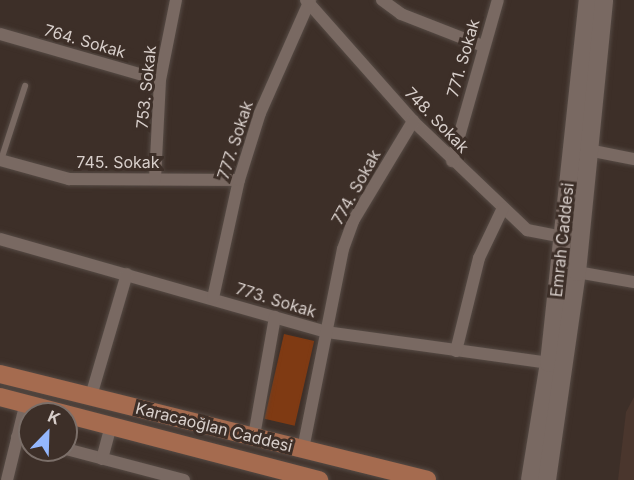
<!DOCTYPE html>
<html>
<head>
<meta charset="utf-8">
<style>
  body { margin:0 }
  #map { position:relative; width:634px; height:480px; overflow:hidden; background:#3d2f28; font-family:Inter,sans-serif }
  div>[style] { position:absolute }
  .built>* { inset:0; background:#4a362d }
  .green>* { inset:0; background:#7f3a13; transform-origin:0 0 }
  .roads { filter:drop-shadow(0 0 2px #564b45) drop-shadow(0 0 2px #564b45) }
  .lane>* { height:6px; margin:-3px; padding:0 3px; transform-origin:3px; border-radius:3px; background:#796962 }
  .street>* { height:12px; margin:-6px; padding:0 6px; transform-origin:6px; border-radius:6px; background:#796962 }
  .secondary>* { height:18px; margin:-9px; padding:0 9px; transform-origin:9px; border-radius:9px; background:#796962 }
  .primary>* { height:18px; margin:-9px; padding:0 9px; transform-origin:9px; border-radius:9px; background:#a56b4f }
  span { translate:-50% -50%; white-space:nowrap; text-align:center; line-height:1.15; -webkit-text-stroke:6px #3d2f28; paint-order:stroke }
  .street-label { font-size:16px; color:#d8cfcb }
  .north { position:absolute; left:18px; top:402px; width:60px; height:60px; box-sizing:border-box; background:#3d2f28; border:2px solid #7b6f69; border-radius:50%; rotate:23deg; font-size:16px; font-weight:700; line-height:24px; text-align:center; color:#d8cfcb }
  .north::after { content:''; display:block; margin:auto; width:21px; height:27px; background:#94b7fd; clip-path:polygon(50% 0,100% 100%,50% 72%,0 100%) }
</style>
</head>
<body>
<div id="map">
  <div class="built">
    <i style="clip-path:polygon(634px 397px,634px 480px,618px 480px,626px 412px)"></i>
  </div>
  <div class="green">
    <i style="left:284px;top:334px;width:31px;height:87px;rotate:13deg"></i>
  </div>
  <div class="roads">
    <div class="lane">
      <i style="left:1px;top:160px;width:78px;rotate:-72deg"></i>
    </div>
    <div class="street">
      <i style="left:306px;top:0;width:162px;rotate:48.5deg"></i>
      <i style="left:413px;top:121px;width:158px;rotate:43.7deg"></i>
      <i style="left:527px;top:230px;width:36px;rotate:11deg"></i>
      <i style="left:382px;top:0;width:24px;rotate:36deg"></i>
      <i style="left:401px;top:14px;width:88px;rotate:21.3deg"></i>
      <i style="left:0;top:34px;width:166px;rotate:16deg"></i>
      <i style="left:588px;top:150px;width:47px;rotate:11.1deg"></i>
      <i style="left:0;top:160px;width:72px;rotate:15.4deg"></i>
      <i style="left:69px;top:179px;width:170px;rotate:0.3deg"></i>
      <i style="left:452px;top:161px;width:167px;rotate:-74.1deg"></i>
      <i style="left:155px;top:179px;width:99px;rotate:-87.1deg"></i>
      <i style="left:160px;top:80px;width:82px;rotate:-78.7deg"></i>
      <i style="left:0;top:239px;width:339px;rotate:15.9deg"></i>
      <i style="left:326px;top:332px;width:225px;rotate:7.9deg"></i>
      <i style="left:577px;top:272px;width:58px;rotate:10deg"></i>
      <i style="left:213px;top:298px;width:121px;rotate:-77.6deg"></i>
      <i style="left:239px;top:180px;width:70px;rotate:-72.6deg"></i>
      <i style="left:260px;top:113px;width:124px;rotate:-66.1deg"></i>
      <i style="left:456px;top:351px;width:96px;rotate:-76.1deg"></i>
      <i style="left:479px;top:258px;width:55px;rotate:-64.4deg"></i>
      <i style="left:91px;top:396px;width:127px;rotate:-73.6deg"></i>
      <i style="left:254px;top:436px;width:121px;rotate:-80deg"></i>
      <i style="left:17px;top:437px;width:13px;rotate:13deg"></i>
      <i style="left:66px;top:449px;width:122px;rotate:14.7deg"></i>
      <i style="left:303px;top:449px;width:204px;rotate:-78.7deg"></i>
      <i style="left:343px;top:249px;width:30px;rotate:-70deg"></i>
      <i style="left:353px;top:221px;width:117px;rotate:-59deg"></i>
      <i style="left:102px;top:459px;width:35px;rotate:-75deg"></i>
      <i style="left:7px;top:480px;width:80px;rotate:-76.3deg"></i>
    </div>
    <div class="secondary">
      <i style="left:530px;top:480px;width:119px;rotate:-80.8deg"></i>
      <i style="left:549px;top:363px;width:365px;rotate:-83.9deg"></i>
      <i style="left:547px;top:480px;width:210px;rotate:-81.8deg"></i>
      <i style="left:577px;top:272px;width:273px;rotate:-84.3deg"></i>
    </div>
    <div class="primary">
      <i style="left:0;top:374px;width:440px;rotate:13.9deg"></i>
      <i style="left:0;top:397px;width:330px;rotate:14.6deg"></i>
    </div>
  </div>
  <div class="street-label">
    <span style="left:85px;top:41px;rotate:16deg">764. Sokak</span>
    <span style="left:463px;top:58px;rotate:-74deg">771. Sokak</span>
    <span style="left:146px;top:87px;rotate:-84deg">753. Sokak</span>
    <span style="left:437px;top:120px;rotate:46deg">748. Sokak</span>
    <span style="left:235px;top:140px;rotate:-72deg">777. Sokak</span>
    <span style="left:118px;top:162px">745. Sokak</span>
    <span style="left:356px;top:187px;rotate:-61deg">774. Sokak</span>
    <span style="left:562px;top:240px;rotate:-84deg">Emrah Caddesi</span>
    <span style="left:276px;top:300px;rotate:17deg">773. Sokak</span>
    <span style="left:214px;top:427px;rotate:14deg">Karacaoğlan Caddesi</span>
  </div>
  <div class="north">K</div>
</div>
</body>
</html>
